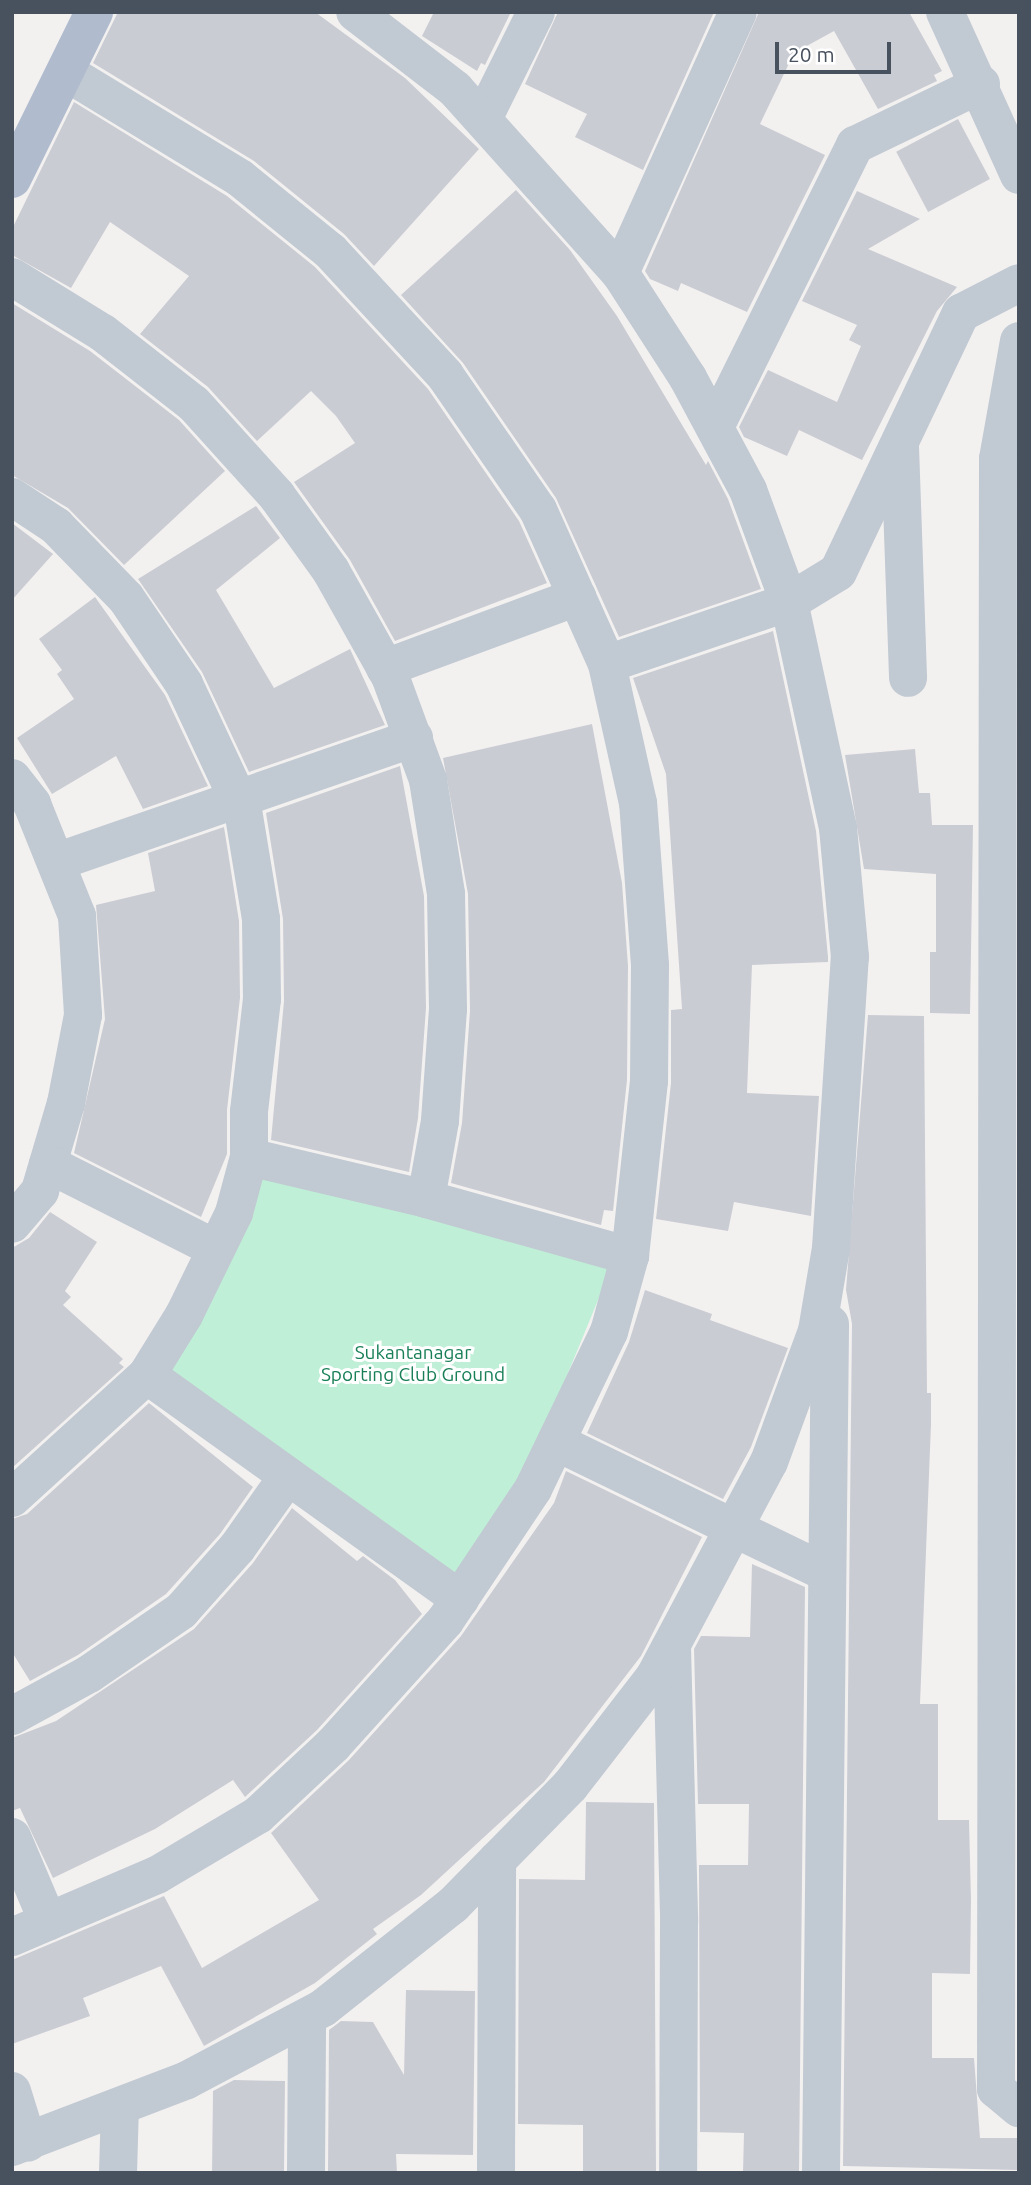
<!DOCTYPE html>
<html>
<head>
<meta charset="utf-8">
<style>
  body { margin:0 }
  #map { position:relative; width:1031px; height:2185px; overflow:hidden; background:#f3f0f0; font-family:Ubuntu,sans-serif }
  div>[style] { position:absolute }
  .green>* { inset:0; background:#c0efd7 }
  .building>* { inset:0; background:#caccd3; transform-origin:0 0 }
  .minor>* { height:38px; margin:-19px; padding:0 19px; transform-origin:19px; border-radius:19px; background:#c1c9d2 }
  .primary>* { height:38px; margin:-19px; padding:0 19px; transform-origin:19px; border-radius:19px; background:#b0bcce }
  span { translate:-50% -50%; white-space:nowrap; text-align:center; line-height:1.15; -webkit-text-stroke:6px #fff; paint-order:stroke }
  .park-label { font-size:19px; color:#187f57 }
  .frame { position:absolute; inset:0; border:14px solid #48515e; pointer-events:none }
  .scale { position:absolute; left:775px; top:42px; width:116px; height:32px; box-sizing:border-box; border:4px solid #48515e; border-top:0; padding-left:9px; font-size:21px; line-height:24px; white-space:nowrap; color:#48515e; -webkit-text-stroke:5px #fff; paint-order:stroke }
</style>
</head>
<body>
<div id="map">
  <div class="green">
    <i style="clip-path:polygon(258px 1170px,612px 1266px,538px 1446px,460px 1578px,166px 1368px)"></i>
  </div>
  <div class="building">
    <i style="clip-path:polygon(118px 12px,315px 12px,405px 78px,479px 149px,374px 266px,344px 234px,254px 161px,93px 63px)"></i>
    <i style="clip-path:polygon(434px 12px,511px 12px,485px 65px,481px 63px,477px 71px,422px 36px)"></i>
    <i style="clip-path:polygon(558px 12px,714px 12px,643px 170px,575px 137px,587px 114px,525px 84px)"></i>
    <i style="clip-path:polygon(759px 12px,909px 12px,942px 71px,934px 75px,937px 81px,878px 109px,834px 31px,794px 53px,760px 124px,825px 155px,747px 312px,681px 283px,678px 291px,650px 279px,645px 271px)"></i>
    <i style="clip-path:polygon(74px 102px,227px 196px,315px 267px,428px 389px,519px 521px,547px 583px,395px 641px,350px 560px,294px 482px,355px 443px,336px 416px,311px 391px,257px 441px,208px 387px,140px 334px,189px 276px,110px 222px,71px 288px,12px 255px,12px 229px)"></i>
    <i style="left:958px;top:119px;width:68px;height:70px;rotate:62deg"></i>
    <i style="clip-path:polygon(516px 190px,570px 250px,617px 316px,706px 465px,708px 461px,728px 499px,761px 589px,619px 637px,556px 498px,463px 363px,401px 295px)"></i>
    <i style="clip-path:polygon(857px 191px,920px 219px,868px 249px,957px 287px,937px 311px,862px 460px,799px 430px,787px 456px,744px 437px,739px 427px,768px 370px,837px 402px,861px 346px,849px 340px,857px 325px,802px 301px)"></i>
    <i style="clip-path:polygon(12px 303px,90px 351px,179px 420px,225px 471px,124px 565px,68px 508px,12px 475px)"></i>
    <i style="clip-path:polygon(256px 506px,280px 538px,216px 590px,274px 688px,350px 649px,385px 725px,249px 772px,202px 672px,138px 579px)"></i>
    <i style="clip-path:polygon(12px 523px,53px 554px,12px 600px)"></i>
    <i style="clip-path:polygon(95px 597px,165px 695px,208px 786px,143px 809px,116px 756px,52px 794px,17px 738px,74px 699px,57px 674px,62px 670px,39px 639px)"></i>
    <i style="clip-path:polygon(773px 631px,816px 831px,828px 957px,828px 962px,752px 965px,747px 1093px,819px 1096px,811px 1216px,734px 1202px,728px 1231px,656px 1219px,671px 1083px,671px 1010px,682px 1009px,666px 774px,633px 678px)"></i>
    <i style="clip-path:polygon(592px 724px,622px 883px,628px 966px,627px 1080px,613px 1211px,604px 1210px,601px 1225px,451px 1183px,462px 1123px,470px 1011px,468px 894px,443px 758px)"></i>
    <i style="clip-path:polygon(915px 749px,919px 793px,930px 793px,932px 825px,973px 825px,970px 1014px,930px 1013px,930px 952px,936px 952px,936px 874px,864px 869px,845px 755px)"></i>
    <i style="clip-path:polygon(400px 766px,424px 896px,426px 1008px,418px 1118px,409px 1172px,271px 1140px,284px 1001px,283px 919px,266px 813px)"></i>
    <i style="clip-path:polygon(224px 827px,239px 921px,240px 998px,227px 1110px,227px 1154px,201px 1217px,74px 1153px,105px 1019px,96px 905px,155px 891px,148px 853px)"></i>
    <i style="clip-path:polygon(868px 1015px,924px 1016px,927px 1393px,931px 1393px,931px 1424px,920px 1704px,938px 1704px,938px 1820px,969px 1820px,971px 1900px,970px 1974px,932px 1973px,932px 2058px,974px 2058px,980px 2138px,1019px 2138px,1018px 2170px,843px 2166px,852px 1324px,846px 1290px)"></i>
    <i style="clip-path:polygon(50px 1212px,97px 1242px,65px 1291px,71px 1297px,63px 1305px,123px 1359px,119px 1363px,124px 1367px,12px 1468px,12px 1248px,29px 1238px)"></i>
    <i style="clip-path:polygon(645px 1290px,712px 1314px,710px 1320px,788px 1348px,751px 1447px,723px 1499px,587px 1433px,629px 1342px)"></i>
    <i style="clip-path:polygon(149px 1403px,253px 1487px,220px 1534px,166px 1594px,78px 1655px,30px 1681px,12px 1652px,12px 1519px,27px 1514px)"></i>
    <i style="clip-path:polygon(566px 1471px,702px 1537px,641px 1656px,544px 1782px,421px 1895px,373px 1929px,377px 1934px,315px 1983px,204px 2046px,161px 1966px,83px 1998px,90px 2016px,12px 2044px,12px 1960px,164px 1896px,202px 1968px,319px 1900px,271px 1833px,349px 1760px,461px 1636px,554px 1503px)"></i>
    <i style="clip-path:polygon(292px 1508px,357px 1561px,363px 1556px,395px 1580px,422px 1614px,317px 1730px,245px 1797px,233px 1780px,155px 1829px,53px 1878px,20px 1808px,12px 1811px,12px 1738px,56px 1721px,194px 1629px,253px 1563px)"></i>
    <i style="clip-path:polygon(752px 1564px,805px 1587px,799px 2173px,743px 2173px,744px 2133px,700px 2132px,699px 1865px,748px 1865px,749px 1804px,698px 1804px,694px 1649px,701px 1636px,750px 1637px)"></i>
    <i style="clip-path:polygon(586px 1802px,654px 1803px,656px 2173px,583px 2172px,583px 2125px,518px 2124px,519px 1879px,585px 1880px)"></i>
    <i style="clip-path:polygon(406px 1990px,475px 1991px,473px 2155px,396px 2154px,397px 2173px,328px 2173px,329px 2030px,341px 2021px,373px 2022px,404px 2075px)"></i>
    <i style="clip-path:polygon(234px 2080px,285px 2081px,284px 2173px,212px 2173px,213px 2091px)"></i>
  </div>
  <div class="minor">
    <i style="left:945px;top:12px;width:179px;rotate:65.6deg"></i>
    <i style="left:483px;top:119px;width:119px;rotate:-63.6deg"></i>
    <i style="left:620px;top:273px;width:286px;rotate:-65.7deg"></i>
    <i style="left:12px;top:277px;width:107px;rotate:31.6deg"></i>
    <i style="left:103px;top:333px;width:115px;rotate:38deg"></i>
    <i style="left:194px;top:404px;width:124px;rotate:47.9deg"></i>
    <i style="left:277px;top:496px;width:92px;rotate:54.2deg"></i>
    <i style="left:331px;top:571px;width:120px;rotate:60.7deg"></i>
    <i style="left:390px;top:676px;width:111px;rotate:69.9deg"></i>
    <i style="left:428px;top:780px;width:115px;rotate:81deg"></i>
    <i style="left:446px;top:894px;width:115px;rotate:89deg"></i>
    <i style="left:448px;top:1009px;width:112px;rotate:94.1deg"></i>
    <i style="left:440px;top:1121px;width:79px;rotate:100.2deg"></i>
    <i style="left:1019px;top:341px;width:120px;rotate:100.1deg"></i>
    <i style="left:998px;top:459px;width:1630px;rotate:90.07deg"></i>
    <i style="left:996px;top:2089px;width:30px;rotate:40deg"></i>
    <i style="left:715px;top:427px;width:315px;rotate:-63.6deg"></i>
    <i style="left:855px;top:145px;width:140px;rotate:-25.8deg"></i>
    <i style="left:900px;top:447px;width:231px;rotate:88deg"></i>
    <i style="left:12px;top:497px;width:53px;rotate:33.4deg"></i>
    <i style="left:56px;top:526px;width:100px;rotate:45.8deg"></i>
    <i style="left:126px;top:598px;width:104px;rotate:56deg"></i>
    <i style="left:184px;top:684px;width:139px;rotate:64.9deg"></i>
    <i style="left:243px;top:810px;width:110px;rotate:80.6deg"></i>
    <i style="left:261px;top:919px;width:80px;rotate:89.3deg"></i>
    <i style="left:262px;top:999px;width:114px;rotate:96.6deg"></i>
    <i style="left:249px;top:1112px;width:45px;rotate:90deg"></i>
    <i style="left:249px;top:1157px;width:58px;rotate:105deg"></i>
    <i style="left:234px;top:1213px;width:114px;rotate:116.1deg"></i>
    <i style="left:184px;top:1315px;width:70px;rotate:121.7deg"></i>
    <i style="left:147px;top:1375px;width:183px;rotate:137.7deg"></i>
    <i style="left:607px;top:664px;width:192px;rotate:-18.8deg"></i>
    <i style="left:789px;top:602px;width:57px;rotate:-31.5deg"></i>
    <i style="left:838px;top:572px;width:287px;rotate:-64.6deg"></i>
    <i style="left:961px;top:313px;width:65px;rotate:-27.3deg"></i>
    <i style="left:385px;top:668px;width:205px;rotate:-20.3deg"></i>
    <i style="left:12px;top:778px;width:33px;rotate:52deg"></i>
    <i style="left:32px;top:804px;width:121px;rotate:68.1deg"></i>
    <i style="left:77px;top:916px;width:99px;rotate:86.5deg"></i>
    <i style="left:83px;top:1015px;width:90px;rotate:100.9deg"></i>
    <i style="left:66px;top:1103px;width:92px;rotate:106.5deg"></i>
    <i style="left:40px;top:1191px;width:43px;rotate:130.3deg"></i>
    <i style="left:56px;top:862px;width:379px;rotate:-19.1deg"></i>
    <i style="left:249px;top:1157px;width:182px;rotate:13.3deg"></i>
    <i style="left:426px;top:1199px;width:212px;rotate:15.6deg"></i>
    <i style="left:48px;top:1164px;width:188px;rotate:26.8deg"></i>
    <i style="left:147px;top:1375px;width:385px;rotate:35.6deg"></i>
    <i style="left:556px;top:1442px;width:301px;rotate:25.8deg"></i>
    <i style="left:672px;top:1647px;width:275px;rotate:88.5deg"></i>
    <i style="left:679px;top:1922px;width:251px;rotate:90.2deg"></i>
    <i style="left:12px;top:1716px;width:88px;rotate:-28.6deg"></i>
    <i style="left:89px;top:1674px;width:112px;rotate:-34.4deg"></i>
    <i style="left:181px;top:1611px;width:84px;rotate:-48.4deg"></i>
    <i style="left:237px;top:1548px;width:88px;rotate:-54.7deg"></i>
    <i style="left:12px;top:1837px;width:92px;rotate:67deg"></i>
    <i style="left:12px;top:1937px;width:158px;rotate:-23.2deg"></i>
    <i style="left:157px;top:1875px;width:117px;rotate:-30.7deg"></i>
    <i style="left:258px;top:1815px;width:103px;rotate:-43deg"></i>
    <i style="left:333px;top:1745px;width:167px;rotate:-47.9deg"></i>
    <i style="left:445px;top:1621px;width:159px;rotate:-56.3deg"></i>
    <i style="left:533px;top:1489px;width:174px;rotate:-64.2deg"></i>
    <i style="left:609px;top:1332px;width:79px;rotate:-74.6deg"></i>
    <i style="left:630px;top:1256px;width:176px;rotate:-83.8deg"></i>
    <i style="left:649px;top:1081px;width:116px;rotate:-89.5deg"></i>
    <i style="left:650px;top:965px;width:162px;rotate:-94.2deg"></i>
    <i style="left:638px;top:803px;width:142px;rotate:-102.6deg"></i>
    <i style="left:607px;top:664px;width:169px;rotate:-114.1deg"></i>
    <i style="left:538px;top:510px;width:164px;rotate:-124.6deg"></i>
    <i style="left:445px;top:375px;width:169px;rotate:-132.8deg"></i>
    <i style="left:330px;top:251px;width:116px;rotate:-141deg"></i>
    <i style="left:240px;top:178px;width:204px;rotate:-148.7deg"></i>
    <i style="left:12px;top:2091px;width:54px;rotate:72.9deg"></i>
    <i style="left:12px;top:2147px;width:187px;rotate:-20.9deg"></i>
    <i style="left:187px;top:2080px;width:154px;rotate:-27.9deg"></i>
    <i style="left:323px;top:2008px;width:166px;rotate:-38.4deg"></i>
    <i style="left:453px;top:1905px;width:167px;rotate:-45.5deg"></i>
    <i style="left:570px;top:1786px;width:139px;rotate:-52.3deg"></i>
    <i style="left:655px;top:1676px;width:242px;rotate:-62deg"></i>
    <i style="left:769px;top:1462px;width:140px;rotate:-69.9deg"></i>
    <i style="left:817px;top:1331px;width:84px;rotate:-80.4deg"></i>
    <i style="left:831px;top:1248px;width:292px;rotate:-86.3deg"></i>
    <i style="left:850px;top:957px;width:130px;rotate:-95.3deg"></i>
    <i style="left:838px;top:828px;width:231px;rotate:-102.2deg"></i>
    <i style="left:789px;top:602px;width:119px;rotate:-110.1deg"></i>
    <i style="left:748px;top:490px;width:127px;rotate:-118.2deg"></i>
    <i style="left:688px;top:378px;width:125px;rotate:-122.9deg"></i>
    <i style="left:620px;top:273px;width:247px;rotate:-131.9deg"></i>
    <i style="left:455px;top:89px;width:126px;rotate:-142.4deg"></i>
    <i style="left:118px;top:2173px;width:66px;rotate:-88.3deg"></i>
    <i style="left:306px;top:2173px;width:156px;rotate:-89.6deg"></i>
    <i style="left:496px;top:2173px;width:313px;rotate:-89.8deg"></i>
    <i style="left:821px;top:2173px;width:849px;rotate:-89.39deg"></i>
  </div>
  <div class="primary">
    <i style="left:12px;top:179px;width:186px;rotate:-63.8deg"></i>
  </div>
  <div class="park-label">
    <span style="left:413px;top:1364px">Sukantanagar<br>Sporting Club Ground</span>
  </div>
  <div class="frame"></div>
  <div class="scale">20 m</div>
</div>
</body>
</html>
